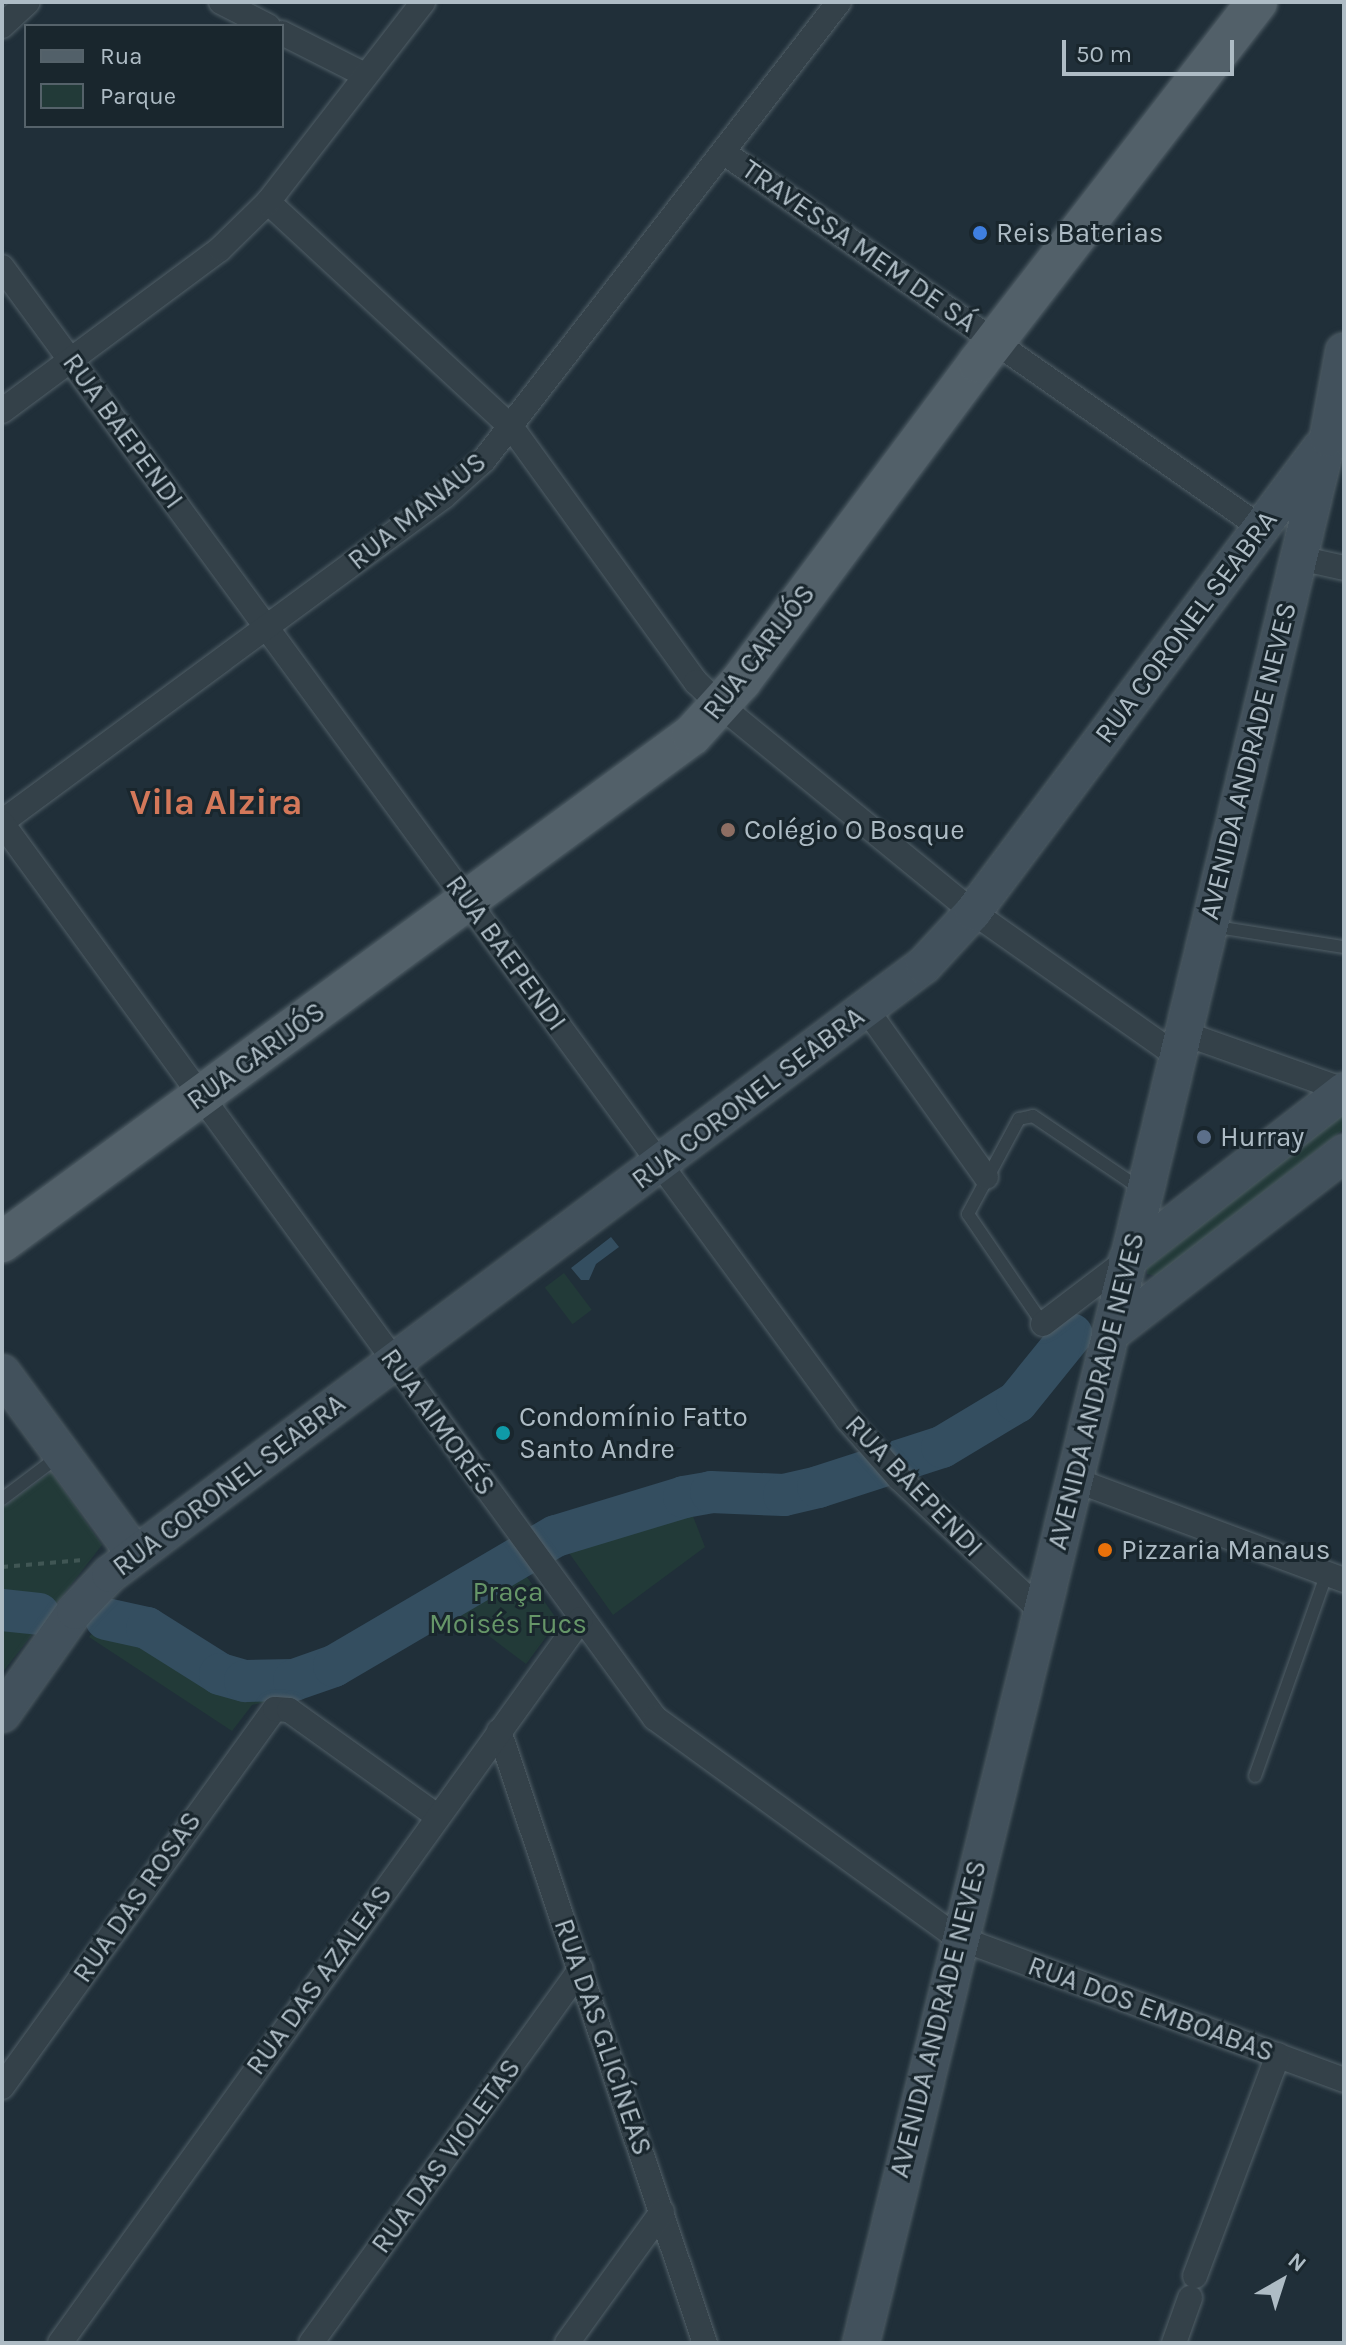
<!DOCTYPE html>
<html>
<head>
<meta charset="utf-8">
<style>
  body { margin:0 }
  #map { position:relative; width:1346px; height:2345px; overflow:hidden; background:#202f39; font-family:Karla,sans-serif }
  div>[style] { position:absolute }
  .green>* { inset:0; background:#223a38; transform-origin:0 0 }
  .water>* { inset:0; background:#344e60 }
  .river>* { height:42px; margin:-21px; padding:0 21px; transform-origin:21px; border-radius:21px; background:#344e60 }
  .path>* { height:4px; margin-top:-2px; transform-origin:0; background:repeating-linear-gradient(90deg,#405654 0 6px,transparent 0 12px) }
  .roads { filter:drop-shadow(0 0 2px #515f67) drop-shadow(0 0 2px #515f67) }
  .lane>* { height:12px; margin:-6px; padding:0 6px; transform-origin:6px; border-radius:6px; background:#344149 }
  .street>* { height:24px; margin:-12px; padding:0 12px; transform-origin:12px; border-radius:12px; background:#344149 }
  .secondary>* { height:36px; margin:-18px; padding:0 18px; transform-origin:18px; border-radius:18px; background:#42515c }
  .primary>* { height:40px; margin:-20px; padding:0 20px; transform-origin:20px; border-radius:20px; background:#526069 }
  .dots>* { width:22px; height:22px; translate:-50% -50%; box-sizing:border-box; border:4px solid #19262d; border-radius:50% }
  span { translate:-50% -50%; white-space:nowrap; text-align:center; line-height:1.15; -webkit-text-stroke:6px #19262d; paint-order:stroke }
  .poi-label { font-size:28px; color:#aebcc5 }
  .left { translate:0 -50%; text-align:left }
  .street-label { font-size:28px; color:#aebcc5 }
  .park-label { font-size:28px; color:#669668 }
  .district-label { font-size:36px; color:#d4785a; font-weight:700 }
  .frame { position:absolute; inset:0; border:4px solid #aebcc5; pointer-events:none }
  .legend { position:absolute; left:24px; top:24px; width:260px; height:104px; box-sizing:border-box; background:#19262d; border:2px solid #55626a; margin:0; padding:10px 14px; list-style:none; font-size:24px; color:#aebcc5 }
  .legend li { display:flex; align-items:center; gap:16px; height:40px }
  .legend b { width:40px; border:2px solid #55626a }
  .north { position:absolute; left:1242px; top:2241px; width:80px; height:80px; -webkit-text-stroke:6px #19262d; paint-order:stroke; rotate:39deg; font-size:22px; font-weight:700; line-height:32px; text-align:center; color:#aebcc5 }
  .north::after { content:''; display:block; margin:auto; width:28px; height:36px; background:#aebcc5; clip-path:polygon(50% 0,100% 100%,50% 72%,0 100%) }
  .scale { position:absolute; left:1062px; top:40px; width:172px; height:36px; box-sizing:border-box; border:4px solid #aebcc5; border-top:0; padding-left:10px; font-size:24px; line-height:28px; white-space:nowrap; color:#aebcc5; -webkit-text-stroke:6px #19262d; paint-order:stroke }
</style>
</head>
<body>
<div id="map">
  <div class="green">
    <i style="clip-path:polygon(1344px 1113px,1344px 1129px,1156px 1276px,1147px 1274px,1147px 1268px)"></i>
    <i style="left:564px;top:1273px;width:46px;height:24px;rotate:53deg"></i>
    <i style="clip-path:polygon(51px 1472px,102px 1545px,2px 1673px,2px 1508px)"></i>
    <i style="clip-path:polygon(687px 1501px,705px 1547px,613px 1615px,562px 1543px)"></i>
    <i style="clip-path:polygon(517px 1563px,558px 1621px,526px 1664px,448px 1605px)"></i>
    <i style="clip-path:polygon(115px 1607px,215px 1676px,301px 1694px,252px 1705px,232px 1731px,89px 1637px)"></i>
  </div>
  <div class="water">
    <i style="clip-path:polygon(611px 1237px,619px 1247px,596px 1264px,589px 1280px,581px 1280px,571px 1268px)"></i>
  </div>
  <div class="river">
    <i style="left:2px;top:1610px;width:37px;rotate:6deg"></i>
    <i style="left:106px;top:1619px;width:42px;rotate:12.4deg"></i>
    <i style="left:147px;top:1628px;width:86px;rotate:32.2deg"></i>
    <i style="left:220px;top:1674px;width:26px;rotate:16deg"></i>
    <i style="left:245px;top:1681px;width:49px;rotate:-1.2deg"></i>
    <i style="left:294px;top:1680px;width:42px;rotate:-19.3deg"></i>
    <i style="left:334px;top:1666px;width:257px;rotate:-30.4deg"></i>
    <i style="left:556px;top:1536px;width:134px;rotate:-16.9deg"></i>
    <i style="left:684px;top:1497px;width:27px;rotate:-10deg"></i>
    <i style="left:711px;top:1492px;width:73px;rotate:2.4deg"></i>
    <i style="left:784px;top:1495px;width:35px;rotate:-13deg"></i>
    <i style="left:818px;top:1487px;width:130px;rotate:-17.9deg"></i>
    <i style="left:942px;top:1447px;width:87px;rotate:-31deg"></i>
    <i style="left:1017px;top:1402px;width:87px;rotate:-51deg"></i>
  </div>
  <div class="path">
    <i style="left:2px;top:1567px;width:81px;rotate:-4.9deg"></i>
  </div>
  <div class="roads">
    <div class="lane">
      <i style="left:1211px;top:926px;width:135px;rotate:9deg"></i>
      <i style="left:1043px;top:1324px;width:133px;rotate:-124.3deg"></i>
      <i style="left:968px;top:1214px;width:108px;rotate:-61.8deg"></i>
      <i style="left:1019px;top:1119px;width:14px;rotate:-12deg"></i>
      <i style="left:1033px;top:1116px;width:130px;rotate:34.1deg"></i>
      <i style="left:2px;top:1499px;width:71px;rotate:-37deg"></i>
      <i style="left:1255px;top:1776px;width:215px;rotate:-70.5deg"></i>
    </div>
    <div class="street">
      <i style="left:221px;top:2px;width:53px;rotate:27.1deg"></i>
      <i style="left:2px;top:26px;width:35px;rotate:-43deg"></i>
      <i style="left:282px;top:33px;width:93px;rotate:26.8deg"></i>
      <i style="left:723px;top:152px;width:655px;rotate:34.93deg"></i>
      <i style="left:268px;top:202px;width:333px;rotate:42.8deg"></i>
      <i style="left:512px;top:428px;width:314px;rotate:54.1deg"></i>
      <i style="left:696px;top:682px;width:35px;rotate:44deg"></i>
      <i style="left:721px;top:706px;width:325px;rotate:39.3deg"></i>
      <i style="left:973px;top:912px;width:250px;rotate:35.2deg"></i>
      <i style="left:2px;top:267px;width:1430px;rotate:53.73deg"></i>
      <i style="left:848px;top:1420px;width:77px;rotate:48.7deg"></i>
      <i style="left:899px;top:1478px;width:196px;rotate:43.1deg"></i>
      <i style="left:2px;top:411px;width:272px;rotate:-36.6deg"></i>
      <i style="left:220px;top:249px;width:67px;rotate:-44.4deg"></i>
      <i style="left:268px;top:202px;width:253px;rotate:-52.2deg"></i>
      <i style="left:1299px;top:558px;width:46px;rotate:12.5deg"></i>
      <i style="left:2px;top:822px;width:548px;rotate:-36.39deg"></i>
      <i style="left:443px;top:497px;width:55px;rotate:-42.1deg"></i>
      <i style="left:484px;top:460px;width:579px;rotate:-52.22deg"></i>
      <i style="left:2px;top:823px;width:1108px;rotate:53.89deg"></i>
      <i style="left:655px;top:1718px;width:374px;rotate:36deg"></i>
      <i style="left:958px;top:1938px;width:411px;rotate:20.2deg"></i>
      <i style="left:867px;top:1010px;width:205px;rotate:54.5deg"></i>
      <i style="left:1183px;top:1033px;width:171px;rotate:19.5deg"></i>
      <i style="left:1043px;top:1324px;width:106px;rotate:-37.3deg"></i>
      <i style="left:1075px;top:1480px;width:287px;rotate:20.4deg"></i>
      <i style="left:499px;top:1731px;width:646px;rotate:71.4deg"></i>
      <i style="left:2px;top:2087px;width:466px;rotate:-54.2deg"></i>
      <i style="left:275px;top:1709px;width:14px;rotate:4deg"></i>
      <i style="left:289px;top:1710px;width:182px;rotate:35.6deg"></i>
      <i style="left:1195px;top:2276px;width:236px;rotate:-69.4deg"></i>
      <i style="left:60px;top:2343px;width:892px;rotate:-54.26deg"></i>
      <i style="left:311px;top:2343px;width:461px;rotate:-54.2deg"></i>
      <i style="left:567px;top:2343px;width:162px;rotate:-54.1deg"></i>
      <i style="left:1174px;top:2343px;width:48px;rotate:-70.4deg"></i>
    </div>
    <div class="secondary">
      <i style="left:1127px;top:1260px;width:275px;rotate:-37.9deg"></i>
      <i style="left:1110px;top:1334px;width:296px;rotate:-37.7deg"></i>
      <i style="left:2px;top:1373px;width:225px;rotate:53.7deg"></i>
      <i style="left:2px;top:1714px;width:126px;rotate:-54.7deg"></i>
      <i style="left:75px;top:1611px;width:51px;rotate:-46.6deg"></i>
      <i style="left:110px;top:1574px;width:1017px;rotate:-36.8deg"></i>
      <i style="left:924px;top:965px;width:72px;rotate:-47.2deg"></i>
      <i style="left:973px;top:912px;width:579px;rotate:-53.15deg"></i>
      <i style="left:861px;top:2343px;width:1003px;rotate:-76.1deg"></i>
      <i style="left:1102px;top:1369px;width:958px;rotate:-76.36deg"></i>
      <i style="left:1328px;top:438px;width:88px;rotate:-79.6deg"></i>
    </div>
    <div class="primary">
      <i style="left:2px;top:1242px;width:856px;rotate:-36.31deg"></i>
      <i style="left:692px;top:735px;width:73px;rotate:-47.8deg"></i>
      <i style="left:741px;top:681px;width:397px;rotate:-53.3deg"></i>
      <i style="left:978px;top:363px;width:456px;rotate:-52.3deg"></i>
    </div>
  </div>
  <div class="dots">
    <i style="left:980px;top:233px;background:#3f7fe0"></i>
    <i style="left:728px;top:830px;background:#8d6e63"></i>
    <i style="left:1204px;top:1137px;background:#5c6f8a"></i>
    <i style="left:503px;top:1433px;background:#0f9aa8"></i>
    <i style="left:1105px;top:1550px;background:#e8710a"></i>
  </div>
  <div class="poi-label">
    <span class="left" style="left:996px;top:233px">Reis Baterias</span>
    <span class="left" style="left:744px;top:830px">Colégio O Bosque</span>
    <span class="left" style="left:1220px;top:1137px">Hurray</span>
    <span class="left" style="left:519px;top:1433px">Condomínio Fatto<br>Santo Andre</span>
    <span class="left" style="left:1121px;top:1550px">Pizzaria Manaus</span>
  </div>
  <div class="street-label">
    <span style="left:859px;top:246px;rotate:35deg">TRAVESSA MEM DE SÁ</span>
    <span style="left:123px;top:431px;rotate:54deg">RUA BAEPENDI</span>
    <span style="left:417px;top:511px;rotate:-39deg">RUA MANAUS</span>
    <span style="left:1186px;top:627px;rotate:-53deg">RUA CORONEL SEABRA</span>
    <span style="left:759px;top:652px;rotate:-52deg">RUA CARIJÓS</span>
    <span style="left:1248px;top:761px;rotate:-76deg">AVENIDA ANDRADE NEVES</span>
    <span style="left:506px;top:953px;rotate:54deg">RUA BAEPENDI</span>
    <span style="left:256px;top:1056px;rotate:-36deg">RUA CARIJÓS</span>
    <span style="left:748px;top:1098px;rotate:-37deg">RUA CORONEL SEABRA</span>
    <span style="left:1096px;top:1391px;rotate:-76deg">AVENIDA ANDRADE NEVES</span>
    <span style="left:438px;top:1422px;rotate:54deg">RUA AIMORÉS</span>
    <span style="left:229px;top:1485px;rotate:-37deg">RUA CORONEL SEABRA</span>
    <span style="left:914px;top:1486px;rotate:46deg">RUA BAEPENDI</span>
    <span style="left:137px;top:1897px;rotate:-55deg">RUA DAS ROSAS</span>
    <span style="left:319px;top:1980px;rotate:-54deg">RUA DAS AZALEAS</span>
    <span style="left:1151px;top:2009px;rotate:20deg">RUA DOS EMBOABAS</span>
    <span style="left:938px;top:2019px;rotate:-76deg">AVENIDA ANDRADE NEVES</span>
    <span style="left:603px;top:2037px;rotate:71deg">RUA DAS GLICÍNEAS</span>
    <span style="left:446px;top:2156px;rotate:-54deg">RUA DAS VIOLETAS</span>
  </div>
  <div class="park-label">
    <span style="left:508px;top:1608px">Praça<br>Moisés Fucs</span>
  </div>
  <div class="district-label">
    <span style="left:216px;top:803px">Vila Alzira</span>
  </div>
  <div class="frame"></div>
  <ul class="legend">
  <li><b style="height:10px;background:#526069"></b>Rua</li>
  <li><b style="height:22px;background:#223a38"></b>Parque</li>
  </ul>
  <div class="north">N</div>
  <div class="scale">50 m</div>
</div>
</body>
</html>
